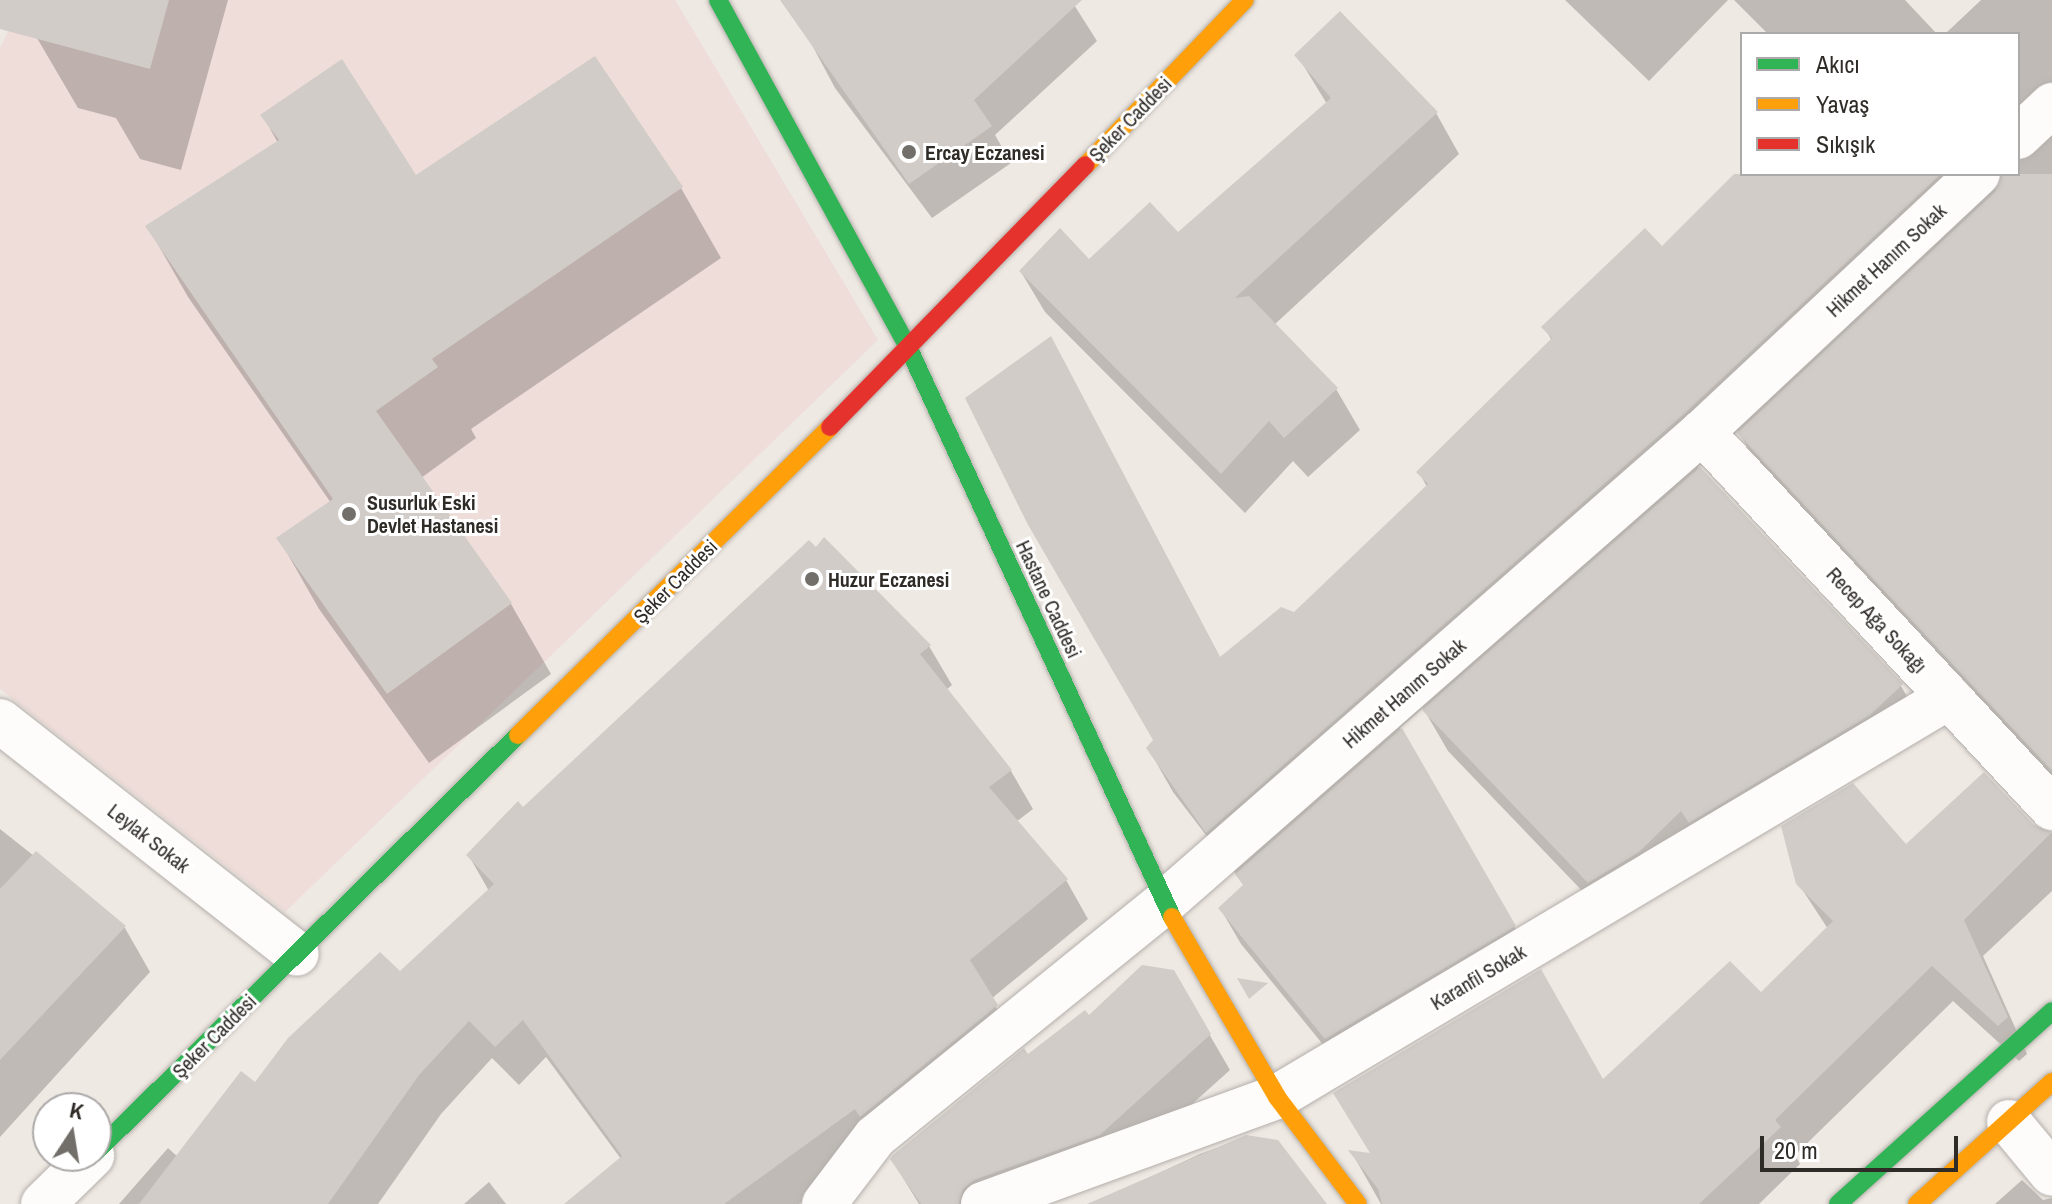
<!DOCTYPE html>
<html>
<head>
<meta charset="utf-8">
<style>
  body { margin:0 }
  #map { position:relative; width:2052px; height:1204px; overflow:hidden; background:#efe9e3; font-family:"Archivo Narrow",sans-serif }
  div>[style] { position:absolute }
  .medical>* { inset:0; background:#eeddd9 }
  .shadow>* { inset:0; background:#0003 }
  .building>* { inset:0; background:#d1ccc8 }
  .roads { filter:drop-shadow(0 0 2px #b4afab) drop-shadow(0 0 2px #b4afab) }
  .street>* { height:44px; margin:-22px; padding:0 22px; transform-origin:22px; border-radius:22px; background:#fdfcfb }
  .fast>* { height:18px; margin:-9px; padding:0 9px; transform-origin:9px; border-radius:9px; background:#30b455 }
  .slow>* { height:18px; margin:-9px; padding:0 9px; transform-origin:9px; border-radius:9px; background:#ff9f0a }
  .jam>* { height:18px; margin:-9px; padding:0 9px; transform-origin:9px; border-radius:9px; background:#e5322d }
  .dots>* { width:22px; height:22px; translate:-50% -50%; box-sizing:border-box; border:4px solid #fff; border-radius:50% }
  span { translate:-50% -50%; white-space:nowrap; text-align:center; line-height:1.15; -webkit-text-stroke:6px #fff; paint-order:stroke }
  .street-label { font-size:20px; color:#2f2b27 }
  .poi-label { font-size:20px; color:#2f2b27; font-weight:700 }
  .left { translate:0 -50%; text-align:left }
  .legend { position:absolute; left:1740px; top:32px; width:280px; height:144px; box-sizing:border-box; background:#fff; border:2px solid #acaaa9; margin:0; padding:10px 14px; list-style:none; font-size:24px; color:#2f2b27 }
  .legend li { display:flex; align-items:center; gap:16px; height:40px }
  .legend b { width:40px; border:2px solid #acaaa9 }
  .north { position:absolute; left:32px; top:1092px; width:80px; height:80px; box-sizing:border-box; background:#fff; border:2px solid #acaaa9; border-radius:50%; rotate:12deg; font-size:22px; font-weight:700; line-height:32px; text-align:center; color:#2f2b27 }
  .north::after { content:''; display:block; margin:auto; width:28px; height:36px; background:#726e69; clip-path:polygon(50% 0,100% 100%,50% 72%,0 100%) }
  .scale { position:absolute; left:1760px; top:1136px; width:198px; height:36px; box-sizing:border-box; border:4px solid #2f2b27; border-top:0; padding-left:10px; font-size:24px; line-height:28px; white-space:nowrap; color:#2f2b27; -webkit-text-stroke:6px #fff; paint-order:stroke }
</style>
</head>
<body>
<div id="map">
  <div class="medical">
    <i style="clip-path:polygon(23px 0,675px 0,878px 340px,285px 912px,0 689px,0 48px)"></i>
  </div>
  <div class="shadow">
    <i style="clip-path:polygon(47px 0,228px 0,181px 170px,140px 159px,116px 118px,78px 108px,37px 38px)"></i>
    <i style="clip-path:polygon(788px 0,1071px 0,1097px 41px,995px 135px,1011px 163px,932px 218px,835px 88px)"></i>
    <i style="clip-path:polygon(1565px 0,1728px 0,1649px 81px)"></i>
    <i style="clip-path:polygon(1734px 0,1905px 0,1937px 34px,1768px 34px)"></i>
    <i style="clip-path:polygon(1981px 0,2052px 0,2052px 785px,1765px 477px,1738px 431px,1698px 467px,1901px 686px,1924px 726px,1612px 922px,1448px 751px,1423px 708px,1400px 728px,1535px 963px,1347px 1074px,1241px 944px,1220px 908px,1245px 886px,1173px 792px,1148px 748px,1155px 741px,1051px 338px,1221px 659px,1294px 614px,1427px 487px,1419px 472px,1552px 341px,1544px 327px,1662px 248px,1747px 174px,2018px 174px,2018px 34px,1945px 34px)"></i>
    <i style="clip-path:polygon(1297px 55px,1436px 113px,1459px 154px,1274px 325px,1336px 389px,1360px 430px,1308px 477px,1293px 461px,1245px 513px,1045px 312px,1021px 272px,1089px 262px,1178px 235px,1327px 104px)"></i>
    <i style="clip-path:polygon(263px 116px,415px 178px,681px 188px,721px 258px,471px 429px,476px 438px,421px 478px,511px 604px,551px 674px,429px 763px,319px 609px,279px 539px,331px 503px,188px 297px,148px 227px,278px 143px)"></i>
    <i style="clip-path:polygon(824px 540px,929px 646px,952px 685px,946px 690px,1011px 771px,1033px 809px,1016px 822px,1066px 880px,1088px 919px,991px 999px,1018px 1045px,799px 1204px,568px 1204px,621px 1159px,546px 1057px,519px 1085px,492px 1058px,441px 1114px,378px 1204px,119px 1204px,168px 1148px,178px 1157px,255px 1085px,400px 973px,489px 891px,469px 856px)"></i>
    <i style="clip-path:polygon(2033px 827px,2052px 833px,2052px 891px,1983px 956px,2027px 1054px,2019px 1061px,1953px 1001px,1795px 1155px,1800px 1164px,1759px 1204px,1381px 1204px,1352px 1153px,1372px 1156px,1603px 1082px,1761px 995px,1828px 929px,1798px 883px,1906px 846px)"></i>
    <i style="clip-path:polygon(0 829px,125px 928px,150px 972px,0 1137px)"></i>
    <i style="clip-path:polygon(1173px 972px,1230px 1070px,1120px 1169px,1030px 1204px,919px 1204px,892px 1160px,1028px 1057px)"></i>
    <i style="clip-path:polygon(1246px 1137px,1296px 1204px,1092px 1204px,1200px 1154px)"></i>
    <i style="clip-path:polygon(2022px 1180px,2043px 1200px,2052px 1198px,2052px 1204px,1995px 1204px)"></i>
    <i style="clip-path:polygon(489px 1182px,506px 1204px,464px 1204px)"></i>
  </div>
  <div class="building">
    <i style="clip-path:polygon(0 0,169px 0,150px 69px,0 29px)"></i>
    <i style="clip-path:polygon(780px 0,1082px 0,974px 100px,992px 126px,909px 184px)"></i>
    <i style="clip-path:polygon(1340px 11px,1438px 112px,1235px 298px,1249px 296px,1338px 388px,1284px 438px,1269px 421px,1221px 474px,1019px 271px,1060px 228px,1089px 259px,1150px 202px,1178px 232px,1331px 98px,1294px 55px)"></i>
    <i style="clip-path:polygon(595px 56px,683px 187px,432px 359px,438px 367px,376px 411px,512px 603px,387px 694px,276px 538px,333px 499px,145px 226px,279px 140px,260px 115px,342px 59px,416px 175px)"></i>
    <i style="clip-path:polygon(1734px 174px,1941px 174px,1685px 413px,1206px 833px,1146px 748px,1153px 740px,1027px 523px,965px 398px,1051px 336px,1220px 657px,1281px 607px,1294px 612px,1428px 484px,1416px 472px,1552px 338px,1541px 327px,1645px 228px,1662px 246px)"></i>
    <i style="clip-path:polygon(2002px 174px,2052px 174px,2052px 771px,1737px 433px,1995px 192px)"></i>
    <i style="clip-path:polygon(1700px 467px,1903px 684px,1870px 715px,1689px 823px,1681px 811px,1639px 852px,1588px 883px,1422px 710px)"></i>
    <i style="clip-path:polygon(824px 537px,931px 645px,920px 654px,1012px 770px,989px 787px,1068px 879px,970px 960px,998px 1005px,860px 1117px,855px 1109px,724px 1204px,564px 1204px,622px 1156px,523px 1020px,495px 1047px,469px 1021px,419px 1075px,328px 1204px,139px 1204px,241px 1071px,255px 1082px,288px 1038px,380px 952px,400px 971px,494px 884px,466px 855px,518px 801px,523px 807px,809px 540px,816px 547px)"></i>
    <i style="clip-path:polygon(1402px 728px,1516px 926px,1325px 1039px,1218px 908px,1243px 885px,1235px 874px)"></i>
    <i style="clip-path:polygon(1984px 772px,2034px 825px,2052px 832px,1964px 920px,2008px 1017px,1998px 1026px,1932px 966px,1775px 1120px,1781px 1127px,1699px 1204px,1382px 1204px,1378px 1189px,1348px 1150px,1370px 1153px,1333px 1093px,1541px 969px,1603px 1079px,1730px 961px,1761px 992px,1833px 921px,1796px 884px,1781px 826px,1853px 783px,1906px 844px)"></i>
    <i style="clip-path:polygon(36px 851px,126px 926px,0 1060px,0 889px)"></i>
    <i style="clip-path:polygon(1142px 965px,1174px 970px,1211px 1034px,1100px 1135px,974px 1180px,963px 1189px,959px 1204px,921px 1204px,890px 1159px,893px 1155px,1024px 1048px,1028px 1054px,1085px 1010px,1089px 1015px)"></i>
    <i style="clip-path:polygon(1237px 978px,1268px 983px,1249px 999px)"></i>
    <i style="clip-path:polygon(1246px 1135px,1278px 1140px,1327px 1204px,1087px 1204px)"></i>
  </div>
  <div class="roads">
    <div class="street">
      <i style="left:2018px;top:137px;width:47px;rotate:-43.3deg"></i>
      <i style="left:1702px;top:432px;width:514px;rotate:47.05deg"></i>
      <i style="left:0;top:721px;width:377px;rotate:38.1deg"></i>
      <i style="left:2009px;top:1122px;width:67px;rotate:50.4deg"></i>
      <i style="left:43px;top:1204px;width:69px;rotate:-44.4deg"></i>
      <i style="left:824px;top:1204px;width:84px;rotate:-52.7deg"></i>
      <i style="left:875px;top:1137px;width:372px;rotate:-39deg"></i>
      <i style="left:1164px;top:903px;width:715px;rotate:-41.2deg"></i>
      <i style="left:1702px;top:432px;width:378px;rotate:-43.1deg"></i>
      <i style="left:983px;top:1204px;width:313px;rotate:-20deg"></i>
      <i style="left:1277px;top:1097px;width:782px;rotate:-30.76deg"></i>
    </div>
    <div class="fast">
      <i style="left:718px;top:0;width:398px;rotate:61.3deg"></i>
      <i style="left:909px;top:349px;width:626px;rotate:65.15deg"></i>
      <i style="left:96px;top:1152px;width:593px;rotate:-44.66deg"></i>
      <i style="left:1838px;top:1204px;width:288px;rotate:-42deg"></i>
    </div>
    <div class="slow">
      <i style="left:1086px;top:165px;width:229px;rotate:-46.1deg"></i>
      <i style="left:518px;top:735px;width:438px;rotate:-44.6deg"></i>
      <i style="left:1172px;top:917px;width:208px;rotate:59.7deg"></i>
      <i style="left:1277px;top:1097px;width:134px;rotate:52.9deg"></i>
      <i style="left:1917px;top:1204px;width:182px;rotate:-42.1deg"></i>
    </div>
    <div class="jam">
      <i style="left:830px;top:427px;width:366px;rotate:-45.7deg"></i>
    </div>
  </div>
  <div class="dots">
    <i style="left:909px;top:152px;background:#726e69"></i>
    <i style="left:349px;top:514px;background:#726e69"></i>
    <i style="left:812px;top:579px;background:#726e69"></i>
  </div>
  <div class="street-label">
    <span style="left:1130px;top:119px;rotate:-46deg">Şeker Caddesi</span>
    <span style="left:1886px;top:260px;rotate:-43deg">Hikmet Hanım Sokak</span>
    <span style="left:675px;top:581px;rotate:-45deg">Şeker Caddesi</span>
    <span style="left:1049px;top:599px;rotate:65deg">Hastane Caddesi</span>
    <span style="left:1877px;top:620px;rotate:47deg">Recep Ağa Sokağı</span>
    <span style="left:1404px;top:693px;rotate:-41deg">Hikmet Hanım Sokak</span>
    <span style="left:149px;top:838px;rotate:38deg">Leylak Sokak</span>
    <span style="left:1478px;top:977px;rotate:-31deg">Karanfil Sokak</span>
    <span style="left:214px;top:1036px;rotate:-45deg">Şeker Caddesi</span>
  </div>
  <div class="poi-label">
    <span class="left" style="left:925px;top:152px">Ercay Eczanesi</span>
    <span class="left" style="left:367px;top:514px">Susurluk Eski<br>Devlet Hastanesi</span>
    <span class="left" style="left:828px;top:579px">Huzur Eczanesi</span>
  </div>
  <ul class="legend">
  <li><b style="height:10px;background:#30b455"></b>Akıcı</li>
  <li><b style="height:10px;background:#ff9f0a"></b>Yavaş</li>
  <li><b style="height:10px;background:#e5322d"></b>Sıkışık</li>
  </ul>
  <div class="north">K</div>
  <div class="scale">20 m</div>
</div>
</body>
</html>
